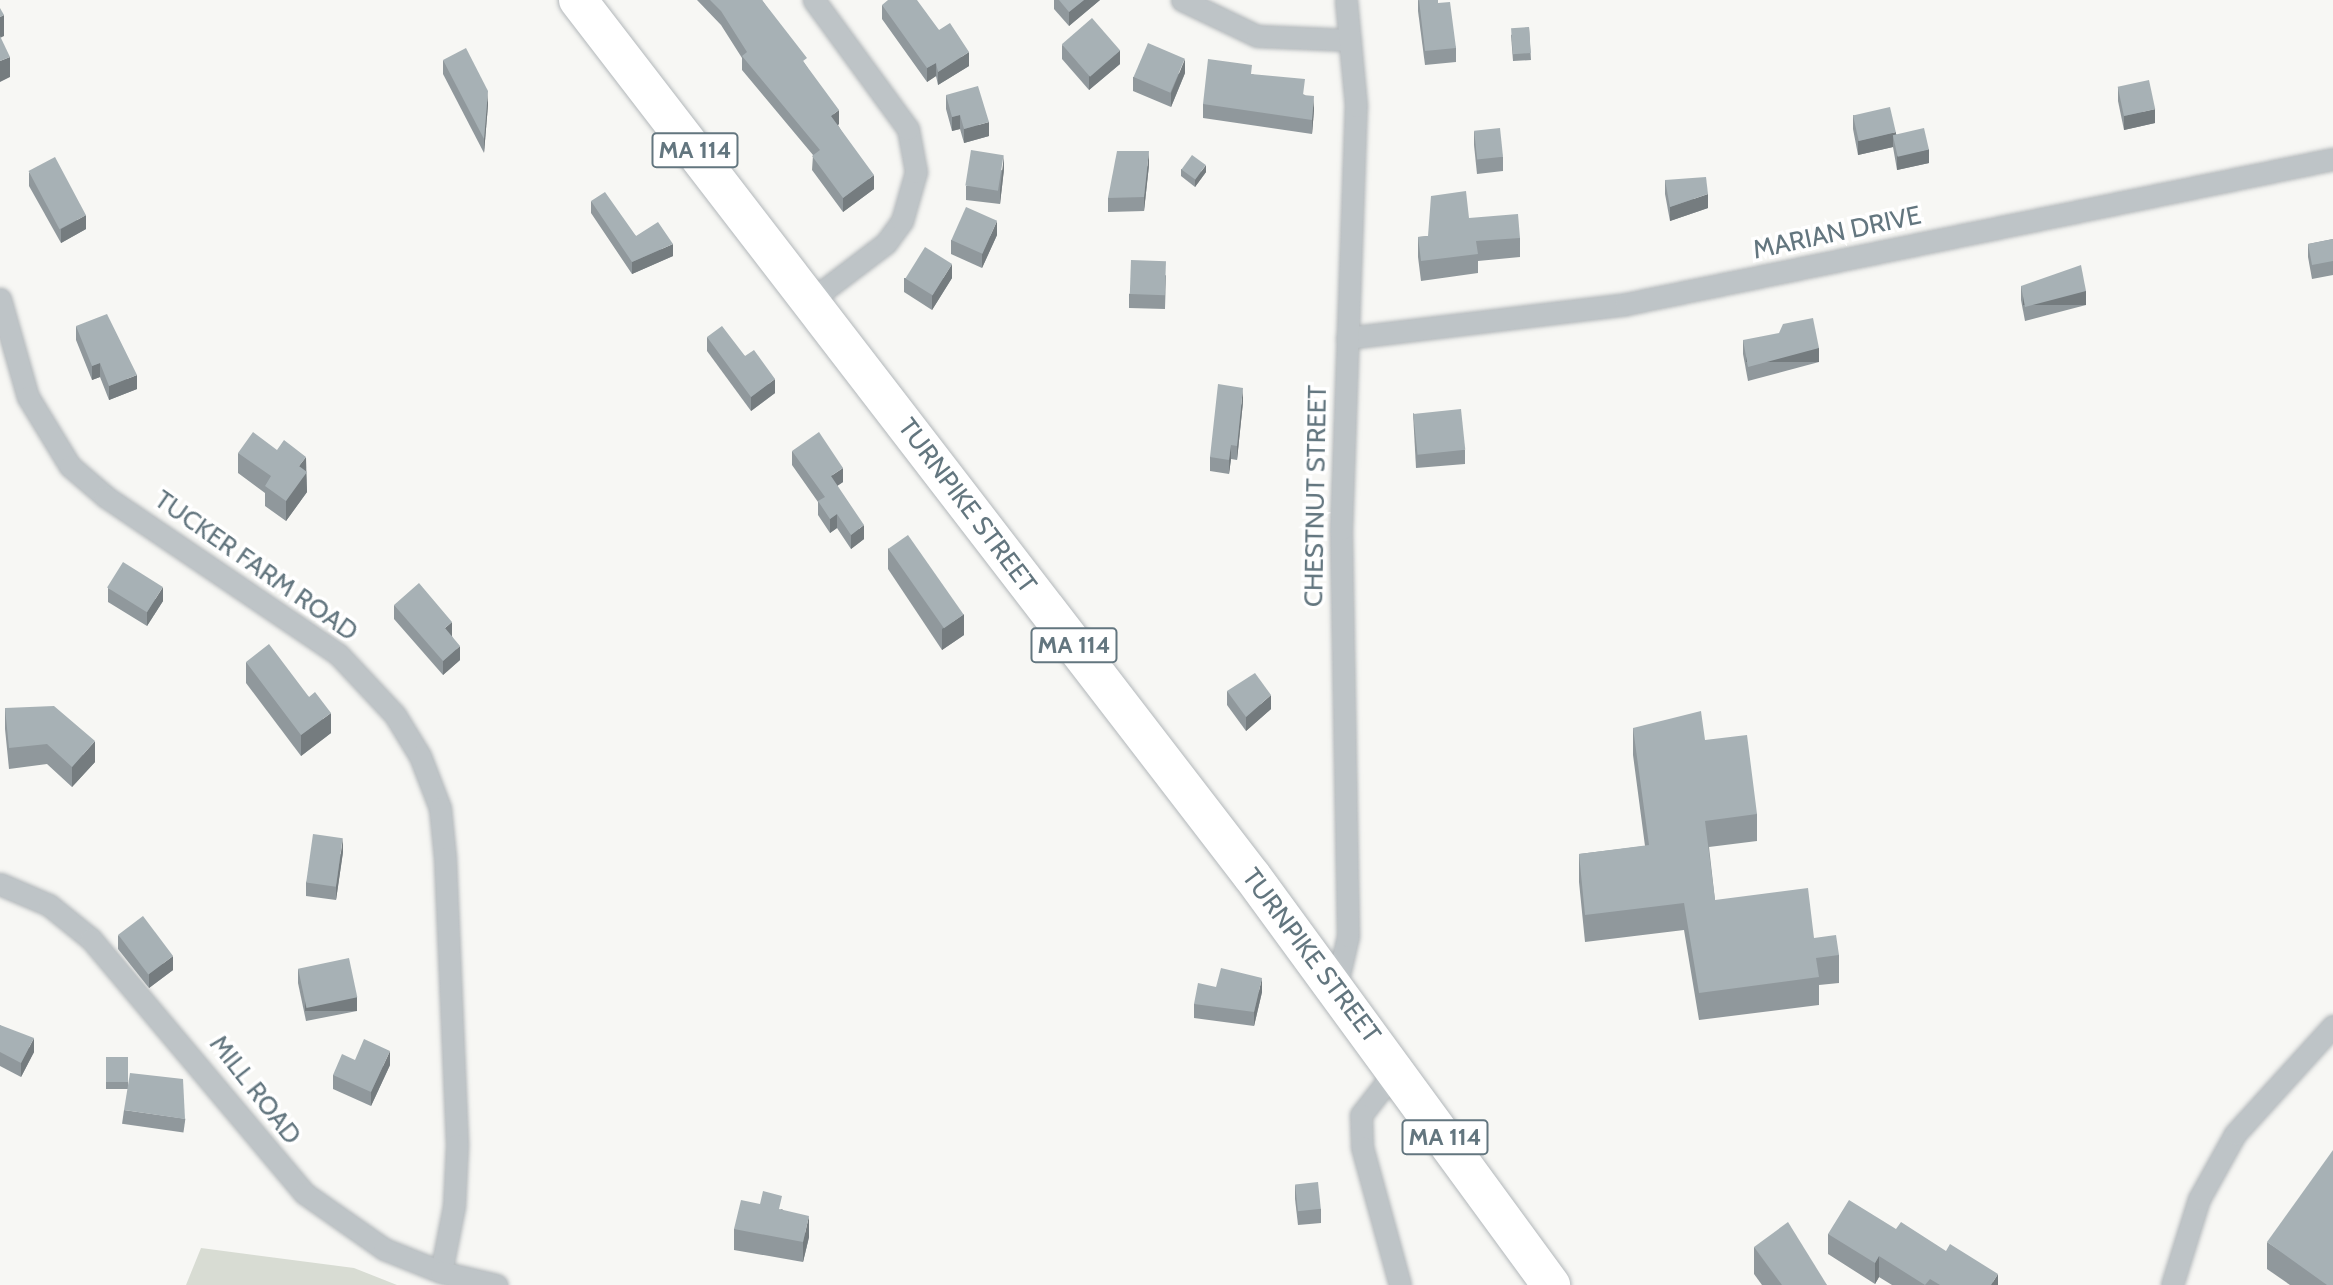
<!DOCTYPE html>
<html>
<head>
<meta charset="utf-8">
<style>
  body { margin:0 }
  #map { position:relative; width:2333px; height:1285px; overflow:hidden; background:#f7f7f4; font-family:Cabin,sans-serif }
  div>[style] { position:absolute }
  .green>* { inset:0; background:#d8dcd3 }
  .roads { filter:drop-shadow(0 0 2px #b2b7ba) drop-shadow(0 0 2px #b2b7ba) }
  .street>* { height:21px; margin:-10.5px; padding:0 10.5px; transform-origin:10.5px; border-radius:10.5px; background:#bec4c7 }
  .highway>* { height:38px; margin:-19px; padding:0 19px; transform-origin:19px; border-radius:19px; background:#fff }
  .wall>* { inset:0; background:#90989c; transform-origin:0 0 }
  .shaded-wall>* { inset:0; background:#757c7f; transform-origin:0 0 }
  .building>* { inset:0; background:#a7b1b5; transform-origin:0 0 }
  span { translate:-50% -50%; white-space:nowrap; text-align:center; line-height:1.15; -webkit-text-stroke:7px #fff; paint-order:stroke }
  .shield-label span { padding:2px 5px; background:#fff; border:2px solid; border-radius:5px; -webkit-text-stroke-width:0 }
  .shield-label { font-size:24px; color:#63767f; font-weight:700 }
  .street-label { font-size:26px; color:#63767f }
</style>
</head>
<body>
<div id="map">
  <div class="green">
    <i style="clip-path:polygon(201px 1248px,354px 1268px,397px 1285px,186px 1285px)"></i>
  </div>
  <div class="roads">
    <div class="street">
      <i style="left:1182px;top:0;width:83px;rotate:25.6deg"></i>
      <i style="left:1257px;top:36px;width:93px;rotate:2.5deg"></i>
      <i style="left:0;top:299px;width:102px;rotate:74.1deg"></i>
      <i style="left:28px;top:397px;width:81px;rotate:58.7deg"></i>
      <i style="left:70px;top:466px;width:48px;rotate:40.7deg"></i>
      <i style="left:106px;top:497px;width:280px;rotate:34.1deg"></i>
      <i style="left:338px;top:654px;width:83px;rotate:46.9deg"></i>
      <i style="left:395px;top:715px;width:48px;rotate:58.6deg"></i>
      <i style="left:420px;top:756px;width:56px;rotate:69deg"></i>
      <i style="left:440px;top:808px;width:50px;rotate:84.3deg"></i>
      <i style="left:445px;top:858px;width:287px;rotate:87.6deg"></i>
      <i style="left:457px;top:1145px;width:61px;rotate:92.8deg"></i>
      <i style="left:454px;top:1206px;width:67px;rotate:101.1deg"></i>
      <i style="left:811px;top:300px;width:94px;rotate:-37.2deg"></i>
      <i style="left:886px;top:243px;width:27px;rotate:-54deg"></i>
      <i style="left:902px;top:221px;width:51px;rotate:-74.1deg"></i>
      <i style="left:916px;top:172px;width:44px;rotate:-100.5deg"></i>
      <i style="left:908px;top:129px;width:160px;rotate:-126.1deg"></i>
      <i style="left:1347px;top:338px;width:281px;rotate:-6.9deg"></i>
      <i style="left:1626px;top:304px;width:722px;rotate:-11.59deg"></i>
      <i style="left:0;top:884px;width:53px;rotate:23.2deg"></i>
      <i style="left:49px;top:905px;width:54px;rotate:39deg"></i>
      <i style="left:91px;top:939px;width:331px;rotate:50deg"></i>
      <i style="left:304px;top:1193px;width:98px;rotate:35deg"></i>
      <i style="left:384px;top:1249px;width:61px;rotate:22deg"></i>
      <i style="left:441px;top:1272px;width:57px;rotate:13.1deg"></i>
      <i style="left:1335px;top:992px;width:57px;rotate:-76.9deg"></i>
      <i style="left:1348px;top:936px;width:407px;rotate:-91deg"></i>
      <i style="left:1341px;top:529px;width:423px;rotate:-88deg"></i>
      <i style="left:1356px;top:106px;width:106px;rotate:-95.4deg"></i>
      <i style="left:1396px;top:1070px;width:57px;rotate:127.9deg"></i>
      <i style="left:1361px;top:1115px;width:32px;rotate:88deg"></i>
      <i style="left:1362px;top:1147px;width:143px;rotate:74.6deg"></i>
      <i style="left:2172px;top:1285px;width:90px;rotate:-72.6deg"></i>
      <i style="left:2199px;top:1199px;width:74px;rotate:-61deg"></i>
      <i style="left:2235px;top:1134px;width:146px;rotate:-47.8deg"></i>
    </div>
    <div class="highway">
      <i style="left:578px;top:0;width:1105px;rotate:52.43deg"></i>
      <i style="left:1252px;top:876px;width:507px;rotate:53.83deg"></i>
    </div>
  </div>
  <div class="wall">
    <i style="clip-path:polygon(697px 0,762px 0,807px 67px,839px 124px,838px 125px,874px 189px,843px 212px,812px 170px,813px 155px,742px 70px,742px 58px,721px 25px)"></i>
    <i style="clip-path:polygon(1054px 0,1100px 0,1069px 26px,1054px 9px)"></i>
    <i style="clip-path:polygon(1418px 0,1438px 3px,1456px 48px,1456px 62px,1425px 65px,1418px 11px)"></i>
    <i style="clip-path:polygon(882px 5px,939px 30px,969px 66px,938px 85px,936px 76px,927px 82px,882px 19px)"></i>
    <i style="clip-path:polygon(1529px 27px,1531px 60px,1513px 61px,1511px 35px)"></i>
    <i style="clip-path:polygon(1062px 45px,1120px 64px,1089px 90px,1062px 59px)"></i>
    <i style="clip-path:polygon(443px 60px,488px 105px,484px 153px,443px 74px)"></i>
    <i style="clip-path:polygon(1185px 73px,1171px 107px,1133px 91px,1133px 77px)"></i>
    <i style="clip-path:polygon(1252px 74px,1305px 95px,1314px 110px,1312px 134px,1203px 118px,1203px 104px)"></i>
    <i style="clip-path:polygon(2118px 87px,2155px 123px,2124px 130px,2118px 101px)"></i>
    <i style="clip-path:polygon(946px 95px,989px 136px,964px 143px,960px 129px,952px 131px,946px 109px)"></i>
    <i style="clip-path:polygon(1853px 115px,1896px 134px,1929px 163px,1897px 170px,1893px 147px,1858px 155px,1853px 129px)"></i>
    <i style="clip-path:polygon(1474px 131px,1503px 157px,1503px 171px,1477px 174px,1474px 145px)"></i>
    <i style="clip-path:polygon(1149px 165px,1144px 211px,1108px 212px,1108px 198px)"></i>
    <i style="clip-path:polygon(1004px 169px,1000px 204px,966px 200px,966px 186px)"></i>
    <i style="clip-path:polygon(1181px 169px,1206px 172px,1195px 187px,1181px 176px)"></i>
    <i style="clip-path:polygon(29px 172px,86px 229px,61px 243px,29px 186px)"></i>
    <i style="clip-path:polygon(1665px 180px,1708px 208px,1670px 221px,1665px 194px)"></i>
    <i style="clip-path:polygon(591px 201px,636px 236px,673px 256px,632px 274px,591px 213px)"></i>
    <i style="clip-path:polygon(997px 235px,982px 268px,951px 254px,951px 240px)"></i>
    <i style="clip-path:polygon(1428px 236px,1520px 238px,1520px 257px,1478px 261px,1478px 273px,1421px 281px,1418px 257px,1418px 237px)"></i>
    <i style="clip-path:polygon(2333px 239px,2333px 275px,2312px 279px,2308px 257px,2308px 244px)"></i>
    <i style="clip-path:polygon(1166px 275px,1165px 309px,1129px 308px,1129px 294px)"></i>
    <i style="clip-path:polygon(904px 278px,952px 278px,932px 310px,904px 292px)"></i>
    <i style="clip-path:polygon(2021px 286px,2086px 305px,2025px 321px,2021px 300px)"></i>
    <i style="clip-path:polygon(76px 326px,137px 389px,109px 400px,100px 377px,92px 380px,76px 340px)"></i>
    <i style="clip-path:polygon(707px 337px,745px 356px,775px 393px,751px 411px,707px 351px)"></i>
    <i style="clip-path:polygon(1743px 340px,1819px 362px,1748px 381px,1743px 354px)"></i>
    <i style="clip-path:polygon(1243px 402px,1237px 460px,1231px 459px,1229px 474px,1210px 471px,1210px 457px)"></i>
    <i style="clip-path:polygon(1413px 413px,1465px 450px,1465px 464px,1416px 468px)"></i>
    <i style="clip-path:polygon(792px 451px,843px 482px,837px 486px,864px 539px,851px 549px,837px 528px,830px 533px,818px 515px,818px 502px,792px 465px)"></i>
    <i style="clip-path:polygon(238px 453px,306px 471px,307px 492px,286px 521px,265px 506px,265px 493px,238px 473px)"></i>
    <i style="clip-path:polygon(888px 548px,964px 635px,942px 650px,888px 569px)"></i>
    <i style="clip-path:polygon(108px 588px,163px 601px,147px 626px,108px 602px)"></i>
    <i style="clip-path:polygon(394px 605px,452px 636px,460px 660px,443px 675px,394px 619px)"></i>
    <i style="clip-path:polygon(246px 662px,309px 697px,331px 733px,301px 756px,246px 683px)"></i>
    <i style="clip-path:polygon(1227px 691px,1271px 709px,1246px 731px,1227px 705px)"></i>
    <i style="clip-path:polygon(5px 708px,95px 762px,72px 787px,47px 764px,9px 769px,5px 729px)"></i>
    <i style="clip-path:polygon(1633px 728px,1705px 740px,1757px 814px,1757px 841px,1709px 847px,1715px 900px,1814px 938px,1839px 955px,1839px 983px,1819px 985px,1819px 1005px,1699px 1020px,1684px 930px,1585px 942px,1579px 882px,1579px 854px,1645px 846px,1633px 755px)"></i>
    <i style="clip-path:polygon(343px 852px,336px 900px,306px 896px,306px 882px)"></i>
    <i style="clip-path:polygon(118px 935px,173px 970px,149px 988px,118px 949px)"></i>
    <i style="clip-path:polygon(298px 969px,357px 1011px,306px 1021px,298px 983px)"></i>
    <i style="clip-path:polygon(1216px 987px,1262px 992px,1254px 1026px,1194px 1018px,1194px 1004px)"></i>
    <i style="clip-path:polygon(0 1025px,34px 1052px,21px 1077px,0 1066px)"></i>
    <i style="left:106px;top:1057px;width:22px;height:32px"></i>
    <i style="clip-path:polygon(390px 1065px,371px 1106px,333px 1089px,333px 1075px)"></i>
    <i style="left:124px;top:1110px;width:62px;height:14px;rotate:8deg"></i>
    <i style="clip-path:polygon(1295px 1185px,1321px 1209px,1321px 1223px,1298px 1225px,1295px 1199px)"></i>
    <i style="clip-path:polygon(782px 1209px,809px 1237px,803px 1262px,734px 1250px,734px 1229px)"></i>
    <i style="clip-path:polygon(1896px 1229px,1998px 1285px,1892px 1285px,1879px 1277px,1875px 1284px,1828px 1254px,1828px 1234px)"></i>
    <i style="clip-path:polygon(2267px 1242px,2333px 1285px,2290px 1285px,2267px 1269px)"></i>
    <i style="clip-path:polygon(1754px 1247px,1827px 1285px,1762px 1285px,1754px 1274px)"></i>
  </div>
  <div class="shaded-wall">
    <i style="clip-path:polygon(1084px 0,1100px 0,1069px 26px,1069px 12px)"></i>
    <i style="clip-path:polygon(4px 15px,4px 36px,0 38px,0 17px)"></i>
    <i style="clip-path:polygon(1120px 50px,1120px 64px,1089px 90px,1089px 76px)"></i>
    <i style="clip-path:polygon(969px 52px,969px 66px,938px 85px,938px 72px)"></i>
    <i style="clip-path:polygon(10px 57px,10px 77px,0 82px,0 61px)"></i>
    <i style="clip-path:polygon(1185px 59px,1185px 73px,1171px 107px,1171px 93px)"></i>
    <i style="clip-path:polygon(936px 63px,936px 76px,927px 82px,927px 68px)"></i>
    <i style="clip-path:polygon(488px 91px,488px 105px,484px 153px,484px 139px)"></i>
    <i style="clip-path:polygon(1314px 96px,1314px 110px,1312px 134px,1312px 120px)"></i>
    <i style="clip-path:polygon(2155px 109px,2155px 123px,2124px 130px,2124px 116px)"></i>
    <i style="clip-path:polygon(839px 110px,839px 124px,831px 130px,831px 116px)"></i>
    <i style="clip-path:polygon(960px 115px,960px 129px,952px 131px,952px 117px)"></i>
    <i style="clip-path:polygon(989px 122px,989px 136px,964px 143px,964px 129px)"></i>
    <i style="clip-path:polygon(1896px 132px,1896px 146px,1893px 135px,1893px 147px,1858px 155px,1858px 141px)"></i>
    <i style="clip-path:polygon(1929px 149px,1929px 163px,1897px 170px,1897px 156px)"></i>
    <i style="clip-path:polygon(1149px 151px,1149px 165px,1144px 211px,1144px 197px)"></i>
    <i style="clip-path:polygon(1004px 155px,1004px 169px,1000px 204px,1000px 190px)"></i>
    <i style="clip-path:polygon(1206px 165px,1206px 172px,1195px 187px,1195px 180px)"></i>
    <i style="clip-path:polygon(874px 175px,874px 189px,843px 212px,843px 198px)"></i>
    <i style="clip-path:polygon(1708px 194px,1708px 208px,1670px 221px,1670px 207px)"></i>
    <i style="clip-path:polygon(86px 215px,86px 229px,61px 243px,61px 229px)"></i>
    <i style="clip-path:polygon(997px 221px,997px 235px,982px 268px,982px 254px)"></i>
    <i style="clip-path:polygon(673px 244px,673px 256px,632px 274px,632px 262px)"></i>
    <i style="clip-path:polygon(952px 264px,952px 278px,932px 310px,932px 296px)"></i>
    <i style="left:2086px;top:291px;width:14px;height:63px;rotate:90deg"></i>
    <i style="left:1819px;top:348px;width:14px;height:73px;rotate:90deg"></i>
    <i style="clip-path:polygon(100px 363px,100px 377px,92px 380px,92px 366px)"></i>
    <i style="clip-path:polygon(137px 375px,137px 389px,109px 400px,109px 386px)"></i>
    <i style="clip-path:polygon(775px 379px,775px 393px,751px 411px,751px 397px)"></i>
    <i style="clip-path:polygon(1243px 388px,1243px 402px,1237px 460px,1237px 446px)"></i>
    <i style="clip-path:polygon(1231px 445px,1231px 459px,1229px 474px,1229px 460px)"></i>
    <i style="clip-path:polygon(306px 457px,307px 492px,286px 521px,286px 501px,299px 466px)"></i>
    <i style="clip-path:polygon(843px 468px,843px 482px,831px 490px,831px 476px)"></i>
    <i style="clip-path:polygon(837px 514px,837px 528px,830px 533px,830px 519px)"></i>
    <i style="clip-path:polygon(864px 525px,864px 539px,851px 549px,851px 535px)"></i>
    <i style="clip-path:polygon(163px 587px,163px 601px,147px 626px,147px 612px)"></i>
    <i style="clip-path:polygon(964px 614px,964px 635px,942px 650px,942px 629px)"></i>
    <i style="clip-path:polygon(452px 622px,452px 636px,445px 642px,445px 628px)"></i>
    <i style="clip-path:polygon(460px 646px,460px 660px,443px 675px,443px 661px)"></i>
    <i style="clip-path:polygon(1271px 695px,1271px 709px,1246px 731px,1246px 717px)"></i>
    <i style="clip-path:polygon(331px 713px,331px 733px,301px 756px,301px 735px)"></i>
    <i style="clip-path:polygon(95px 741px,95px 762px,72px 787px,72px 767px)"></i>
    <i style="clip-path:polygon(343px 838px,343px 852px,336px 900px,336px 886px)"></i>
    <i style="clip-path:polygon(173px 956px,173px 970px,149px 988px,149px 974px)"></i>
    <i style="clip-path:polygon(1262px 978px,1262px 992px,1254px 1026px,1254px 1012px)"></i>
    <i style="left:357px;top:997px;width:14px;height:52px;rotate:90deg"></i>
    <i style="clip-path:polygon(34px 1038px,34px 1052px,21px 1077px,21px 1063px)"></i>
    <i style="clip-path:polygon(390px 1051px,390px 1065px,371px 1106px,371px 1092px)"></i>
    <i style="clip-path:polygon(809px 1216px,809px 1237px,803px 1262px,803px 1242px)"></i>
    <i style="clip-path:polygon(1879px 1256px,1879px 1277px,1875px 1284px,1875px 1263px)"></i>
    <i style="clip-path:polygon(1998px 1274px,1998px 1285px,1991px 1285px)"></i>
  </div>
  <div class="building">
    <i style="clip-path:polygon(710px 0,762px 0,807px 58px,803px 61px,839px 110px,831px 116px,874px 175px,843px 198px,812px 156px,820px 150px,742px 56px,747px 52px,721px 11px)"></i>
    <i style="clip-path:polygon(888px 0,917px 0,939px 30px,950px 23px,969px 52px,938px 72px,936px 63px,927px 68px,882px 5px)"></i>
    <i style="clip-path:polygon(1059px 0,1084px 0,1069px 12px)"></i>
    <i style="clip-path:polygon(1419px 0,1438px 0,1438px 3px,1450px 2px,1456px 48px,1425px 51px)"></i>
    <i style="clip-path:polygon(0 8px,4px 15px,0 17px)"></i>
    <i style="left:1092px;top:18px;width:43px;height:40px;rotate:49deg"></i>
    <i style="left:1529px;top:27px;width:26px;height:18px;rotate:86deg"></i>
    <i style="clip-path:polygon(0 36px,10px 57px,0 61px)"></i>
    <i style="left:1148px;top:43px;width:40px;height:37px;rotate:23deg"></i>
    <i style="clip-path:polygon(466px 48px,488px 91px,484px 139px,443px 60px)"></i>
    <i style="clip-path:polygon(1208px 59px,1252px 65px,1251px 74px,1305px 79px,1303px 95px,1314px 96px,1312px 120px,1203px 104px)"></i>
    <i style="left:2149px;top:80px;width:30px;height:32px;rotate:78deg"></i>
    <i style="clip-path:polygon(978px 86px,989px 122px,964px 129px,960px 115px,952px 117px,946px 95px)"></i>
    <i style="left:1890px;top:107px;width:26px;height:38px;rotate:77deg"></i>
    <i style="left:1500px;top:128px;width:29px;height:26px;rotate:84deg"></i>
    <i style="left:1924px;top:128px;width:22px;height:32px;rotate:77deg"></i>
    <i style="left:971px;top:150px;width:33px;height:36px;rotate:9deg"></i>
    <i style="clip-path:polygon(1117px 151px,1149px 151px,1144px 197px,1108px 198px)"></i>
    <i style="left:1192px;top:155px;width:17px;height:18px;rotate:36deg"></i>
    <i style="left:55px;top:157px;width:66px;height:30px;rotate:62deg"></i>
    <i style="clip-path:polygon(1706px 177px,1708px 194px,1670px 207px,1665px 180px)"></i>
    <i style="clip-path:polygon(1466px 191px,1469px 218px,1518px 214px,1520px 238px,1476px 241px,1478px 254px,1421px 261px,1418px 237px,1428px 236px,1431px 196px)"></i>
    <i style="clip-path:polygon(605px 192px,636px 236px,658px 222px,673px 244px,632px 262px,591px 201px)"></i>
    <i style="left:966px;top:207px;width:34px;height:36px;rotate:24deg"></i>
    <i style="clip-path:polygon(2333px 239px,2333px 261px,2312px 265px,2308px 244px)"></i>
    <i style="left:925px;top:247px;width:32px;height:37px;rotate:32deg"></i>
    <i style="left:1131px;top:260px;width:35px;height:34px;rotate:2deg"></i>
    <i style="clip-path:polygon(2081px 265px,2086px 291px,2025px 307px,2021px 286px)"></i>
    <i style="clip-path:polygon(107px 314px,137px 375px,109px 386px,100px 363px,92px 366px,76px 326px)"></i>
    <i style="clip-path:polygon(1813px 318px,1819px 348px,1748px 367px,1743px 340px,1779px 333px,1783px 324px)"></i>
    <i style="clip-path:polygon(722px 326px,745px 356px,754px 350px,775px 379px,751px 397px,707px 337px)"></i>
    <i style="clip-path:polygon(1218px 384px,1243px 388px,1237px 446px,1231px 445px,1229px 460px,1210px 457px)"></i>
    <i style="left:1461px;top:409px;width:41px;height:48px;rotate:84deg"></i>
    <i style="clip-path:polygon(253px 432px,277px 450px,284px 440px,306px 457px,299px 466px,307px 472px,286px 501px,265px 486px,271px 476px,238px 453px)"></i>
    <i style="clip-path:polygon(819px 432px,843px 468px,831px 476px,864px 525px,851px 535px,837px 514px,830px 519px,818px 501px,825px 497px,792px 451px)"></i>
    <i style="left:908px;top:535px;width:97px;height:24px;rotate:55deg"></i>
    <i style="left:123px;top:562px;width:47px;height:30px;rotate:32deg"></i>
    <i style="clip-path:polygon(419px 583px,452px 622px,445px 628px,460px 646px,443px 661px,394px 605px)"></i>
    <i style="clip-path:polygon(269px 644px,309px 697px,315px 692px,331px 713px,301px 735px,246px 662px)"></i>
    <i style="clip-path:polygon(1255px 673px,1271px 695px,1246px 717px,1227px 691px)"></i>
    <i style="clip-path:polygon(54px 706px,95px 741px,72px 767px,47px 744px,9px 748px,5px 708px)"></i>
    <i style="clip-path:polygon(1701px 711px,1705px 740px,1747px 735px,1757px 814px,1705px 821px,1715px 900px,1808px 888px,1814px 938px,1836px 935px,1839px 955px,1816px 958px,1819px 977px,1699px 993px,1684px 903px,1585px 915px,1579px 854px,1649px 845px,1633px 728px)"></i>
    <i style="left:313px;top:834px;width:30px;height:49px;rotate:8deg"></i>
    <i style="left:143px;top:916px;width:50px;height:31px;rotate:53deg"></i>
    <i style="left:349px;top:958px;width:40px;height:52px;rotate:78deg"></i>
    <i style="clip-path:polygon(1221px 968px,1262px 978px,1254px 1012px,1194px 1004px,1198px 983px,1216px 987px)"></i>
    <i style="clip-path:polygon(0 1025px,34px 1038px,21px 1063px,0 1052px)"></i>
    <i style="clip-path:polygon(364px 1039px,390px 1051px,371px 1092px,333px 1075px,342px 1054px,355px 1060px)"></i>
    <i style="left:106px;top:1057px;width:22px;height:25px"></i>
    <i style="clip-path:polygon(130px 1073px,183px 1079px,185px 1119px,124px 1110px)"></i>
    <i style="clip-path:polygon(2333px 1150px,2333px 1285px,2327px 1285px,2267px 1242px)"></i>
    <i style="left:1318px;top:1182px;width:27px;height:23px;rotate:84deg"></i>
    <i style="clip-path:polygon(763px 1191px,782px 1196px,779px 1209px,809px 1216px,803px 1242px,734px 1229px,741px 1200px,760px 1204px)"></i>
    <i style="clip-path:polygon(1849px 1200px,1896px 1229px,1901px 1222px,1946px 1251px,1950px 1244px,1998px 1274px,1991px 1285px,1940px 1285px,1930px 1279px,1925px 1285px,1879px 1256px,1875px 1263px,1828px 1234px)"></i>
    <i style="clip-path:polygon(1788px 1222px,1827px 1285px,1782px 1285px,1754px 1247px)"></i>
  </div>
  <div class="shield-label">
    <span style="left:695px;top:150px">MA 114</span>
    <span style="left:1074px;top:645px">MA 114</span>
    <span style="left:1445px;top:1137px">MA 114</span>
  </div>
  <div class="street-label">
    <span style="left:1837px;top:233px;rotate:-12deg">MARIAN DRIVE</span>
    <span style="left:1316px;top:496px;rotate:-89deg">CHESTNUT STREET</span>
    <span style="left:967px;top:506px;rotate:53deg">TURNPIKE STREET</span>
    <span style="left:256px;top:566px;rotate:35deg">TUCKER FARM ROAD</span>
    <span style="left:1311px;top:956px;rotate:53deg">TURNPIKE STREET</span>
    <span style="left:255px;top:1090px;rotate:52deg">MILL ROAD</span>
  </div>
</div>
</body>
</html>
